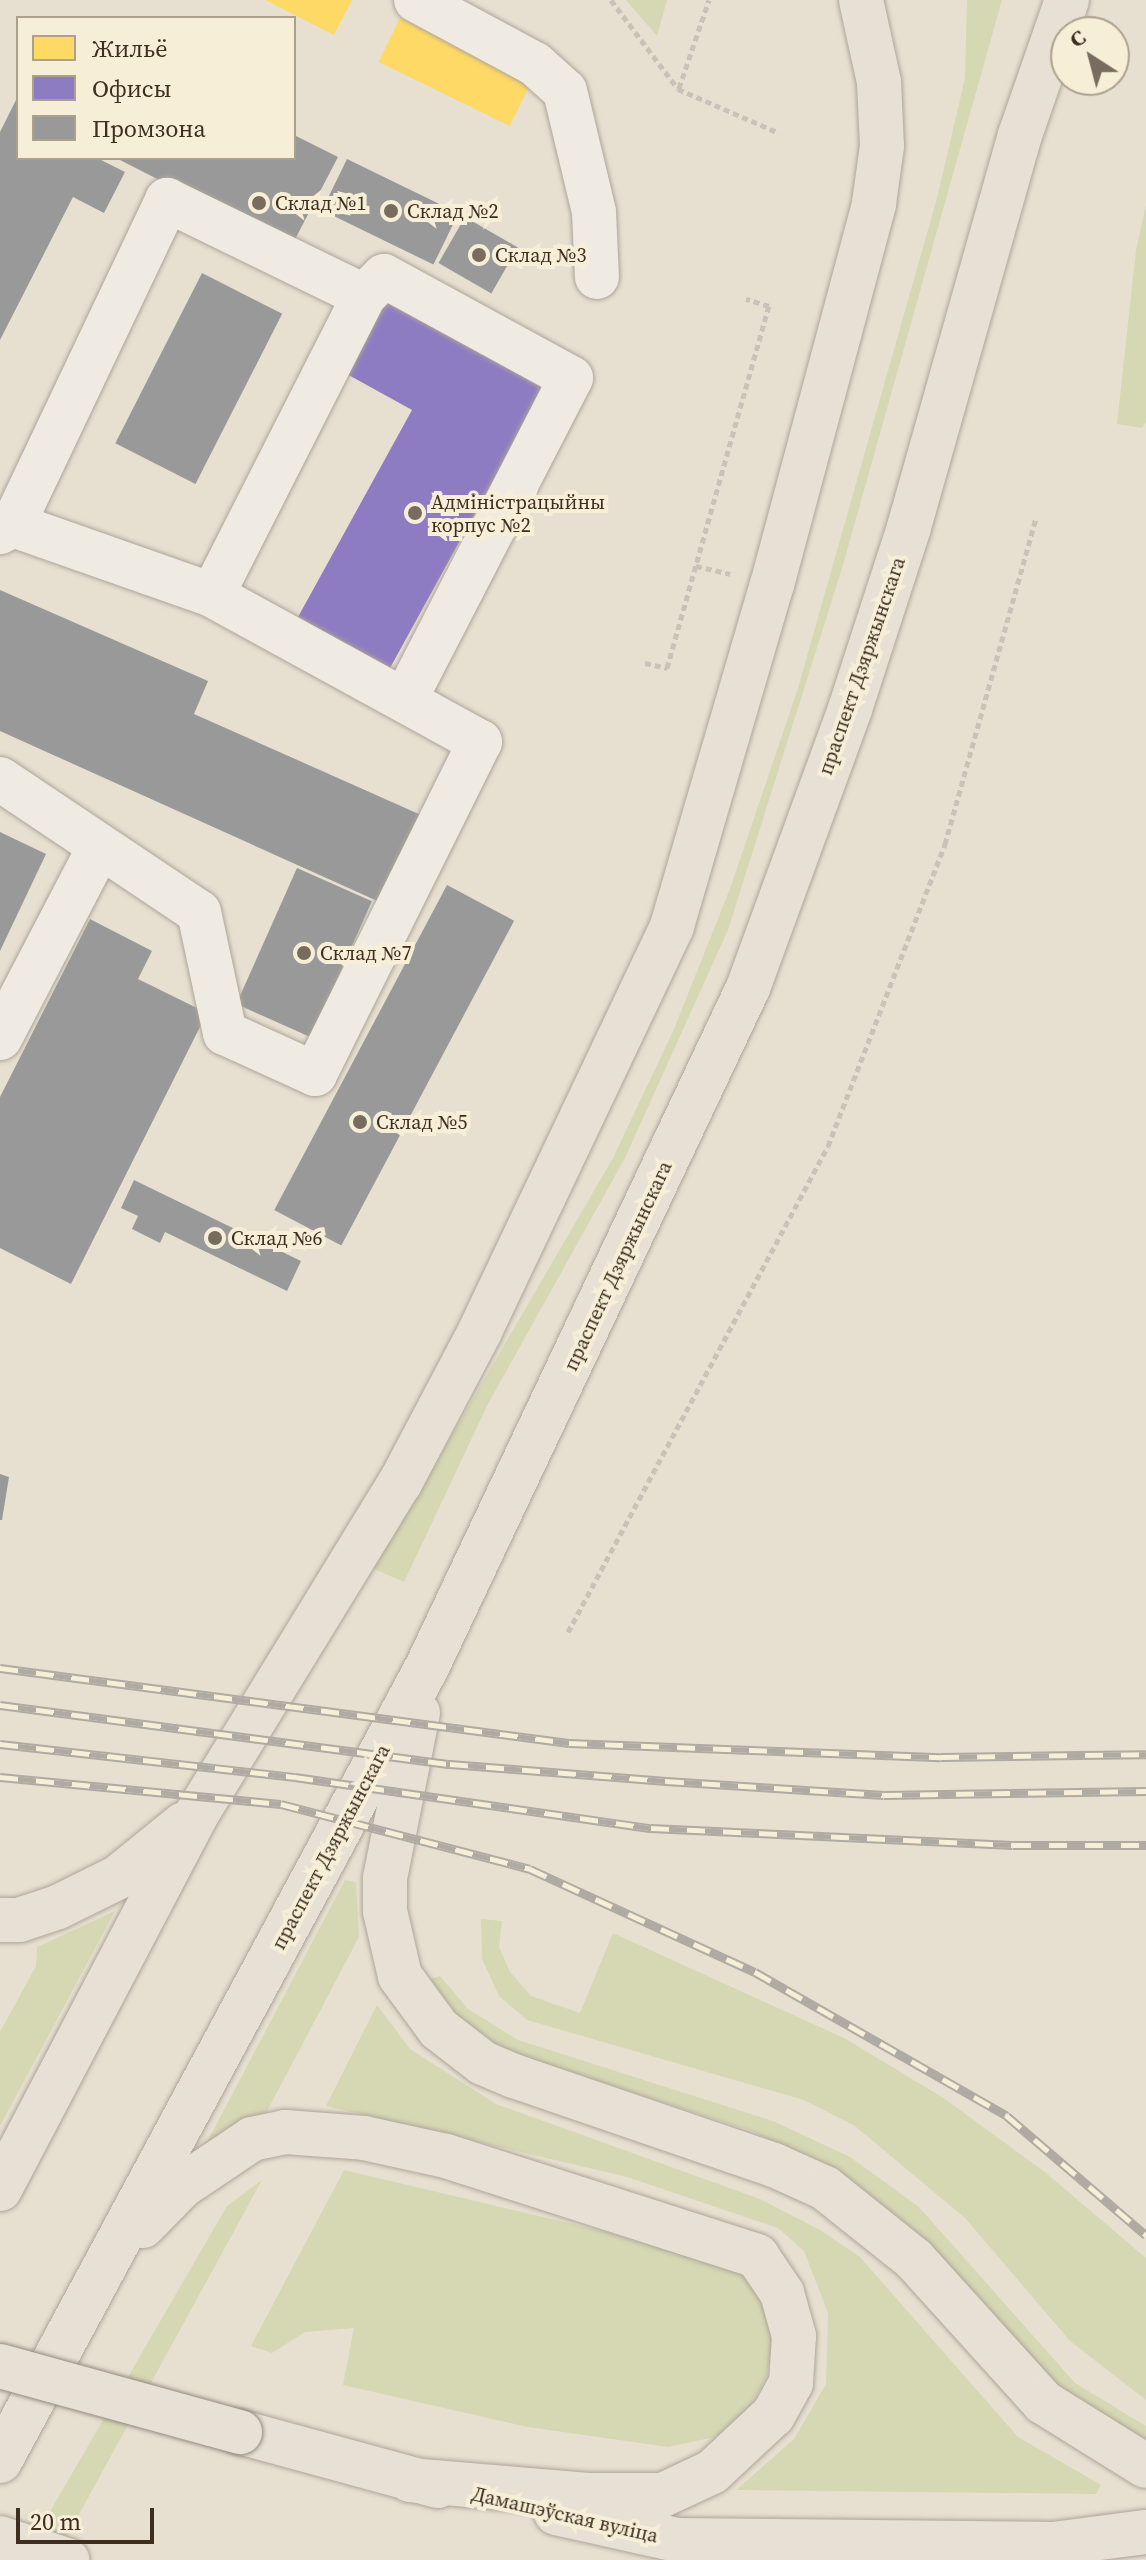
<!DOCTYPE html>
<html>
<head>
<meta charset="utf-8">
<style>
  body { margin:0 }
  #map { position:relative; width:1146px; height:2560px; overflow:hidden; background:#e7e0d1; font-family:"Source Serif 4",serif }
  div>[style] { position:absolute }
  .green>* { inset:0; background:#d6d7b3 }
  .homes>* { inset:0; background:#ffd966; transform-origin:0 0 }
  .offices>* { inset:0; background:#8e7cc3 }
  .industry>* { inset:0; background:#999; transform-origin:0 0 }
  .path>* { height:5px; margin-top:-2.5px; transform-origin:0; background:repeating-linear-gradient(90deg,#c8c2b9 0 6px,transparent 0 10px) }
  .roads { filter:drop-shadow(0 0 2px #ada599) drop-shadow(0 0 2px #ada599) }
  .minor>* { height:44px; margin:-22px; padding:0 22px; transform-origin:22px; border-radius:22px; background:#efebe3 }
  .major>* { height:44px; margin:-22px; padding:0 22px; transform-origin:22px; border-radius:22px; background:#e6e1d4 }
  .rail>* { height:9px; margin-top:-4.5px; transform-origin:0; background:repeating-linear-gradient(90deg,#f7eed8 0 18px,#afaaa2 0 36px); box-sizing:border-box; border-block:2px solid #afaaa2 }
  .bridges { filter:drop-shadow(0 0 2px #928b80) drop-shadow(0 0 2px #928b80) }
  .major-bridge>* { height:44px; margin:-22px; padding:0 22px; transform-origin:22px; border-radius:22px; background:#e6e1d4 }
  .dots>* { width:22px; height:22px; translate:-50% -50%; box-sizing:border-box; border:4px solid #f7eed8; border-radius:50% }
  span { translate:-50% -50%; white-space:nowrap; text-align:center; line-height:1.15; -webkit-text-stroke:8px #f7eed8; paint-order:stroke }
  .poi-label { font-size:20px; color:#3d2e20 }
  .left { translate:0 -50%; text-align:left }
  .street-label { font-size:20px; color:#3d2e20 }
  .legend { position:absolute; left:16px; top:16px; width:280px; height:144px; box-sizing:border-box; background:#f7eed8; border:2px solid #ada18e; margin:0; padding:10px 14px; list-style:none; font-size:24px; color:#3d2e20 }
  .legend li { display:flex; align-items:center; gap:16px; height:40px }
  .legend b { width:40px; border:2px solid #ada18e }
  .north { position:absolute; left:1050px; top:16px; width:80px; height:80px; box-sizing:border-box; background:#f7eed8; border:2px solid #ada18e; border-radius:50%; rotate:324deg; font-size:22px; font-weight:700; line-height:32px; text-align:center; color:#3d2e20 }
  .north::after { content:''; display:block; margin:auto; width:28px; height:36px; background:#786c5e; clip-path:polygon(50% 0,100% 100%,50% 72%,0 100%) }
  .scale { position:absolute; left:16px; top:2508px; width:138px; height:36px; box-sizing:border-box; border:4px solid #3d2e20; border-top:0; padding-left:10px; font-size:24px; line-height:28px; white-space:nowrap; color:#3d2e20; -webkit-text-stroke:6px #f7eed8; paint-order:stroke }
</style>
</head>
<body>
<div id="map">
  <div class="green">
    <i style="clip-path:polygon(626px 0,667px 0,657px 36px)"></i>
    <i style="clip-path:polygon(967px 0,1002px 0,843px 565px,728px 930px,625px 1158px,488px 1404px,404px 1582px,374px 1569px,613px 1158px,674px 1029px,731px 886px,798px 688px,937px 198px,965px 78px)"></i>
    <i style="clip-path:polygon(1146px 205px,1146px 422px,1142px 428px,1117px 424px,1136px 250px)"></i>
    <i style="clip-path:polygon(345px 1880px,356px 1882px,359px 1937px,265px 2115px,205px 2146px)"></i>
    <i style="clip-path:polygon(115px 1911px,0 2126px,0 2032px,36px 1966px,37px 1947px)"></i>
    <i style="clip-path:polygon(481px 1919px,502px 1921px,499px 1947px,510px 1972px,531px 1996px,580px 2013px,613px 1933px,846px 2039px,945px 2099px,1046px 2173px,1146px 2258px,1146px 2400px,1070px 2341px,965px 2218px,855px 2126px,804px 2100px,527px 2020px,499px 1996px,482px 1959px)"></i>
    <i style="clip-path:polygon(440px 1976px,468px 2009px,518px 2040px,773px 2121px,850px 2157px,919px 2207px,1075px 2383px,1146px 2426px,1146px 2445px,1051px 2388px,901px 2219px,846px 2181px,752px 2131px,473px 2041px,421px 1982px)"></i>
    <i style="clip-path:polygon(377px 2005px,410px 2049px,496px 2104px,760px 2199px,820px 2230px,860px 2257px,1018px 2437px,1101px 2485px,1096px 2494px,736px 2490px,794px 2439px,826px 2384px,828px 2313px,804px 2251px,778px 2228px,627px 2177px,326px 2106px)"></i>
    <i style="clip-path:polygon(344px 2170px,611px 2233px,739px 2272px,756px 2289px,769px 2319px,772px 2345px,766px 2379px,750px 2407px,715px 2437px,668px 2447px,528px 2427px,343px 2385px,354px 2328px,305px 2332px,272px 2353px,251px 2346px)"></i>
    <i style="clip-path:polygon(262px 2180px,54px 2560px,22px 2560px,227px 2206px)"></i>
  </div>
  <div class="homes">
    <i style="clip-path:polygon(265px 0,352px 0,334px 35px)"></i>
    <i style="left:400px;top:18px;width:146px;height:49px;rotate:26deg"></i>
  </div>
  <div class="offices">
    <i style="clip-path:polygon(391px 290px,550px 377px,390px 668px,298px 617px,412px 410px,345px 373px)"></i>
  </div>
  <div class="industry">
    <i style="clip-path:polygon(18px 96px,18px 158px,97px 158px,125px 172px,104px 213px,73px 197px,0 340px,0 132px)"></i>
    <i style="clip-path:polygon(294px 135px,338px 157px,291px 247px,116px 158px,294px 158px)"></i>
    <i style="left:347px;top:159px;width:124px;height:57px;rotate:26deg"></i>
    <i style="left:465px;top:217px;width:61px;height:53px;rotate:30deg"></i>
    <i style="left:202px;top:273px;width:90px;height:191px;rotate:27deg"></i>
    <i style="clip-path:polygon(0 590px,208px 681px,194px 714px,421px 815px,384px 904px,0 731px)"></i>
    <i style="clip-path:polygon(0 832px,46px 854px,0 951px)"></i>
    <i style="left:297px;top:868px;width:82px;height:149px;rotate:24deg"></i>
    <i style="left:447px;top:885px;width:76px;height:368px;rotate:28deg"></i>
    <i style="clip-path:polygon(90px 919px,152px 951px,138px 979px,207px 1013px,71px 1284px,0 1248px,0 1097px)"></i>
    <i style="clip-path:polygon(134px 1180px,301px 1261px,287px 1291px,165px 1232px,160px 1243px,132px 1229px,138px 1216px,121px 1208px)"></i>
    <i style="clip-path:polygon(0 1474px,9px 1477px,2px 1520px,0 1520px)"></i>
  </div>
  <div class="path">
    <i style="left:611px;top:0;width:111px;rotate:53deg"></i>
    <i style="left:678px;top:89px;width:110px;rotate:23.5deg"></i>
    <i style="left:679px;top:88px;width:93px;rotate:-71.2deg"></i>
    <i style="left:696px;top:566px;width:35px;rotate:13deg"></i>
    <i style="left:645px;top:663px;width:23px;rotate:13deg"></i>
    <i style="left:667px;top:668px;width:376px;rotate:-74.3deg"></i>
    <i style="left:769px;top:306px;width:24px;rotate:-163deg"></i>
    <i style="left:568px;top:1632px;width:551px;rotate:-61.85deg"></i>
    <i style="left:828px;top:1146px;width:324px;rotate:-68.8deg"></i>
    <i style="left:945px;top:844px;width:339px;rotate:-74.4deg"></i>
  </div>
  <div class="roads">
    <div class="minor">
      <i style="left:416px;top:0;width:135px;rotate:28.3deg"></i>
      <i style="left:535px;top:64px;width:40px;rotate:42deg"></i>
      <i style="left:565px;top:91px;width:124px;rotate:76.5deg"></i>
      <i style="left:594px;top:212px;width:65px;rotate:87.4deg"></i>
      <i style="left:364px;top:296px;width:28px;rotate:-45deg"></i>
      <i style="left:384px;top:276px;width:213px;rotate:28.6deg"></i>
      <i style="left:571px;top:378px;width:362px;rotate:117.3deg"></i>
      <i style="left:0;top:532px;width:15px;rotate:-28deg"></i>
      <i style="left:13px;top:525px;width:360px;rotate:-64.6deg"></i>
      <i style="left:167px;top:200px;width:219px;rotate:26deg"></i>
      <i style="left:364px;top:296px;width:335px;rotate:116.9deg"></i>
      <i style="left:212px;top:595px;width:211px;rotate:-160.6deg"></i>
      <i style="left:0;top:779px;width:239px;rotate:33.8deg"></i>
      <i style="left:199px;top:912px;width:124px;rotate:77.9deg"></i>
      <i style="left:225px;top:1033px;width:99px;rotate:24.5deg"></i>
      <i style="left:315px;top:1074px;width:371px;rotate:-63.6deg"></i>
      <i style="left:480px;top:742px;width:306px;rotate:-151.3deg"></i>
      <i style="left:0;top:1038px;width:216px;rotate:-62.5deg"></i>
    </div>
    <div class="major">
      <i style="left:418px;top:1713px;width:168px;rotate:101.3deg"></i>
      <i style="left:385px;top:1878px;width:33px;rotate:90deg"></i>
      <i style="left:385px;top:1911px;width:67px;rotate:77deg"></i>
      <i style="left:400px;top:1976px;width:66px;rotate:53.7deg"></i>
      <i style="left:439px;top:2029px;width:56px;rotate:37.7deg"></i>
      <i style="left:483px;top:2063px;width:34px;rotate:23deg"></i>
      <i style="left:514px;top:2076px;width:275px;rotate:18.9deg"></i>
      <i style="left:774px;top:2165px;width:56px;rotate:24.3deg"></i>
      <i style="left:825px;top:2188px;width:114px;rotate:38.6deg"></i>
      <i style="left:914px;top:2259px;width:193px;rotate:47.9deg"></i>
      <i style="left:1043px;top:2402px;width:121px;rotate:31.9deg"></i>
      <i style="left:0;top:1920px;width:19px"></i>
      <i style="left:19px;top:1920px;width:41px;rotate:-18.4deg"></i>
      <i style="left:58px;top:1907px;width:66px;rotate:-26.2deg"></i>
      <i style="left:117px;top:1878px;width:86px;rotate:-38.9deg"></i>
      <i style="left:0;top:2189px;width:426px;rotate:-62.3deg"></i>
      <i style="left:198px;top:1812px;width:386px;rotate:-58.5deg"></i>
      <i style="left:400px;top:1483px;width:172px;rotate:-62.2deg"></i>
      <i style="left:480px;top:1331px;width:448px;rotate:-64.6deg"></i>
      <i style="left:672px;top:926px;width:355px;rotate:-73.7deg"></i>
      <i style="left:772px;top:585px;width:395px;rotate:-75deg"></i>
      <i style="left:874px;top:203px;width:58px;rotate:-82deg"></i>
      <i style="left:882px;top:146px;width:64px;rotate:-92.7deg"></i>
      <i style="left:879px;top:82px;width:84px;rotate:-102.4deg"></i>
      <i style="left:143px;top:2226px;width:56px;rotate:-45.7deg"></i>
      <i style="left:182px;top:2186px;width:84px;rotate:-33.9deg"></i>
      <i style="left:252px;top:2139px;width:34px;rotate:-12deg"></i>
      <i style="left:285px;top:2132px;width:79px;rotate:4.3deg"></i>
      <i style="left:364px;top:2138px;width:84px;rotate:12.4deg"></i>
      <i style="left:446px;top:2156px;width:327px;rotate:17.8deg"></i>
      <i style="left:757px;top:2256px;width:45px;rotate:56deg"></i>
      <i style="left:782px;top:2293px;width:45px;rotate:74.4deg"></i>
      <i style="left:794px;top:2336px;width:47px;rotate:93.7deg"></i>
      <i style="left:791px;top:2383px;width:37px;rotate:119deg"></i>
      <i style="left:773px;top:2415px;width:83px;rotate:136.9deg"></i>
      <i style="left:712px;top:2472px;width:54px;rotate:154.9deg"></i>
      <i style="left:663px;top:2495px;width:75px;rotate:180deg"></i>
      <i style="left:588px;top:2495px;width:179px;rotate:-175.2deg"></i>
      <i style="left:240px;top:2432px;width:205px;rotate:15.3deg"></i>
      <i style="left:0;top:2461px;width:902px;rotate:-61.73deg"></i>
      <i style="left:427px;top:1667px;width:751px;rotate:-64.7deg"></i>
      <i style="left:748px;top:988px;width:297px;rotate:-69.9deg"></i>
      <i style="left:850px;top:709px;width:191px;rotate:-72deg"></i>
      <i style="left:909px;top:527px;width:407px;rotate:-74.2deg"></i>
      <i style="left:1020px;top:135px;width:143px;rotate:-70.8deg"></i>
      <i style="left:556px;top:2513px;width:124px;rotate:12.6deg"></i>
      <i style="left:677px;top:2540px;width:376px;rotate:0.6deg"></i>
      <i style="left:1053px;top:2544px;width:94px;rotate:-7.4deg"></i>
      <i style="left:0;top:2538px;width:71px;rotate:18.2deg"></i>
    </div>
  </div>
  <div class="rail">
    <i style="left:0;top:1668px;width:574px;rotate:7.51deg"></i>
    <i style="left:569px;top:1743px;width:372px;rotate:2.2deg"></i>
    <i style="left:941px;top:1757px;width:205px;rotate:-0.8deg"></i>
    <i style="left:0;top:1705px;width:454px;rotate:7.5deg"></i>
    <i style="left:450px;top:1764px;width:217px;rotate:4.5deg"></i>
    <i style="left:666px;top:1781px;width:218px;rotate:3.7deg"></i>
    <i style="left:884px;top:1795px;width:262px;rotate:-0.9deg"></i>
    <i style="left:0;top:1744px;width:297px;rotate:6.4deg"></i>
    <i style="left:295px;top:1777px;width:360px;rotate:8.2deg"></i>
    <i style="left:651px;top:1828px;width:362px;rotate:2.7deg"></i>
    <i style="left:1013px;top:1845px;width:133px"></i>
    <i style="left:0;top:1777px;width:282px;rotate:5.5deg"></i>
    <i style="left:281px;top:1804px;width:257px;rotate:14.6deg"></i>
    <i style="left:530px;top:1869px;width:247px;rotate:24.6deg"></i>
    <i style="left:755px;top:1972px;width:290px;rotate:29.7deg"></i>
    <i style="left:1007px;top:2116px;width:183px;rotate:40.6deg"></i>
  </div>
  <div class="bridges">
    <div class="major-bridge">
      <i style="left:0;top:2366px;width:249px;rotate:15.4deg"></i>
    </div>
  </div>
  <div class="dots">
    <i style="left:259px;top:203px;background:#786c5e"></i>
    <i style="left:391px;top:211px;background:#786c5e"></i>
    <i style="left:479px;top:255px;background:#786c5e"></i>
    <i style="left:415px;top:513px;background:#786c5e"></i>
    <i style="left:304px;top:953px;background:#786c5e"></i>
    <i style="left:360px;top:1122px;background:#786c5e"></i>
    <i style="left:215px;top:1238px;background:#786c5e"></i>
  </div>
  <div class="poi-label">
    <span class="left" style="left:275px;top:203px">Склад №1</span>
    <span class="left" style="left:407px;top:211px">Склад №2</span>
    <span class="left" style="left:495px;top:255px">Склад №3</span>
    <span class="left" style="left:431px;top:514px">Адміністрацыйны<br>корпус №2</span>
    <span class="left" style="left:320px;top:953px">Склад №7</span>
    <span class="left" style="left:376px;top:1122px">Склад №5</span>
    <span class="left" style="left:231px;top:1238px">Склад №6</span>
  </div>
  <div class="street-label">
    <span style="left:862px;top:666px;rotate:-71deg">праспект Дзяржынскага</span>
    <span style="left:618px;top:1266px;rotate:-65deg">праспект Дзяржынскага</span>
    <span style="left:331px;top:1847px;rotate:-62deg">праспект Дзяржынскага</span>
    <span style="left:565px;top:2515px;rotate:13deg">Дамашэўская вуліца</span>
  </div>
  <ul class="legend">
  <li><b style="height:22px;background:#ffd966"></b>Жильё</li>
  <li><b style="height:22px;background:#8e7cc3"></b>Офисы</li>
  <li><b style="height:22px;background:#999"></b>Промзона</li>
  </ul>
  <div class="north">С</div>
  <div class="scale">20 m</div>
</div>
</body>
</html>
